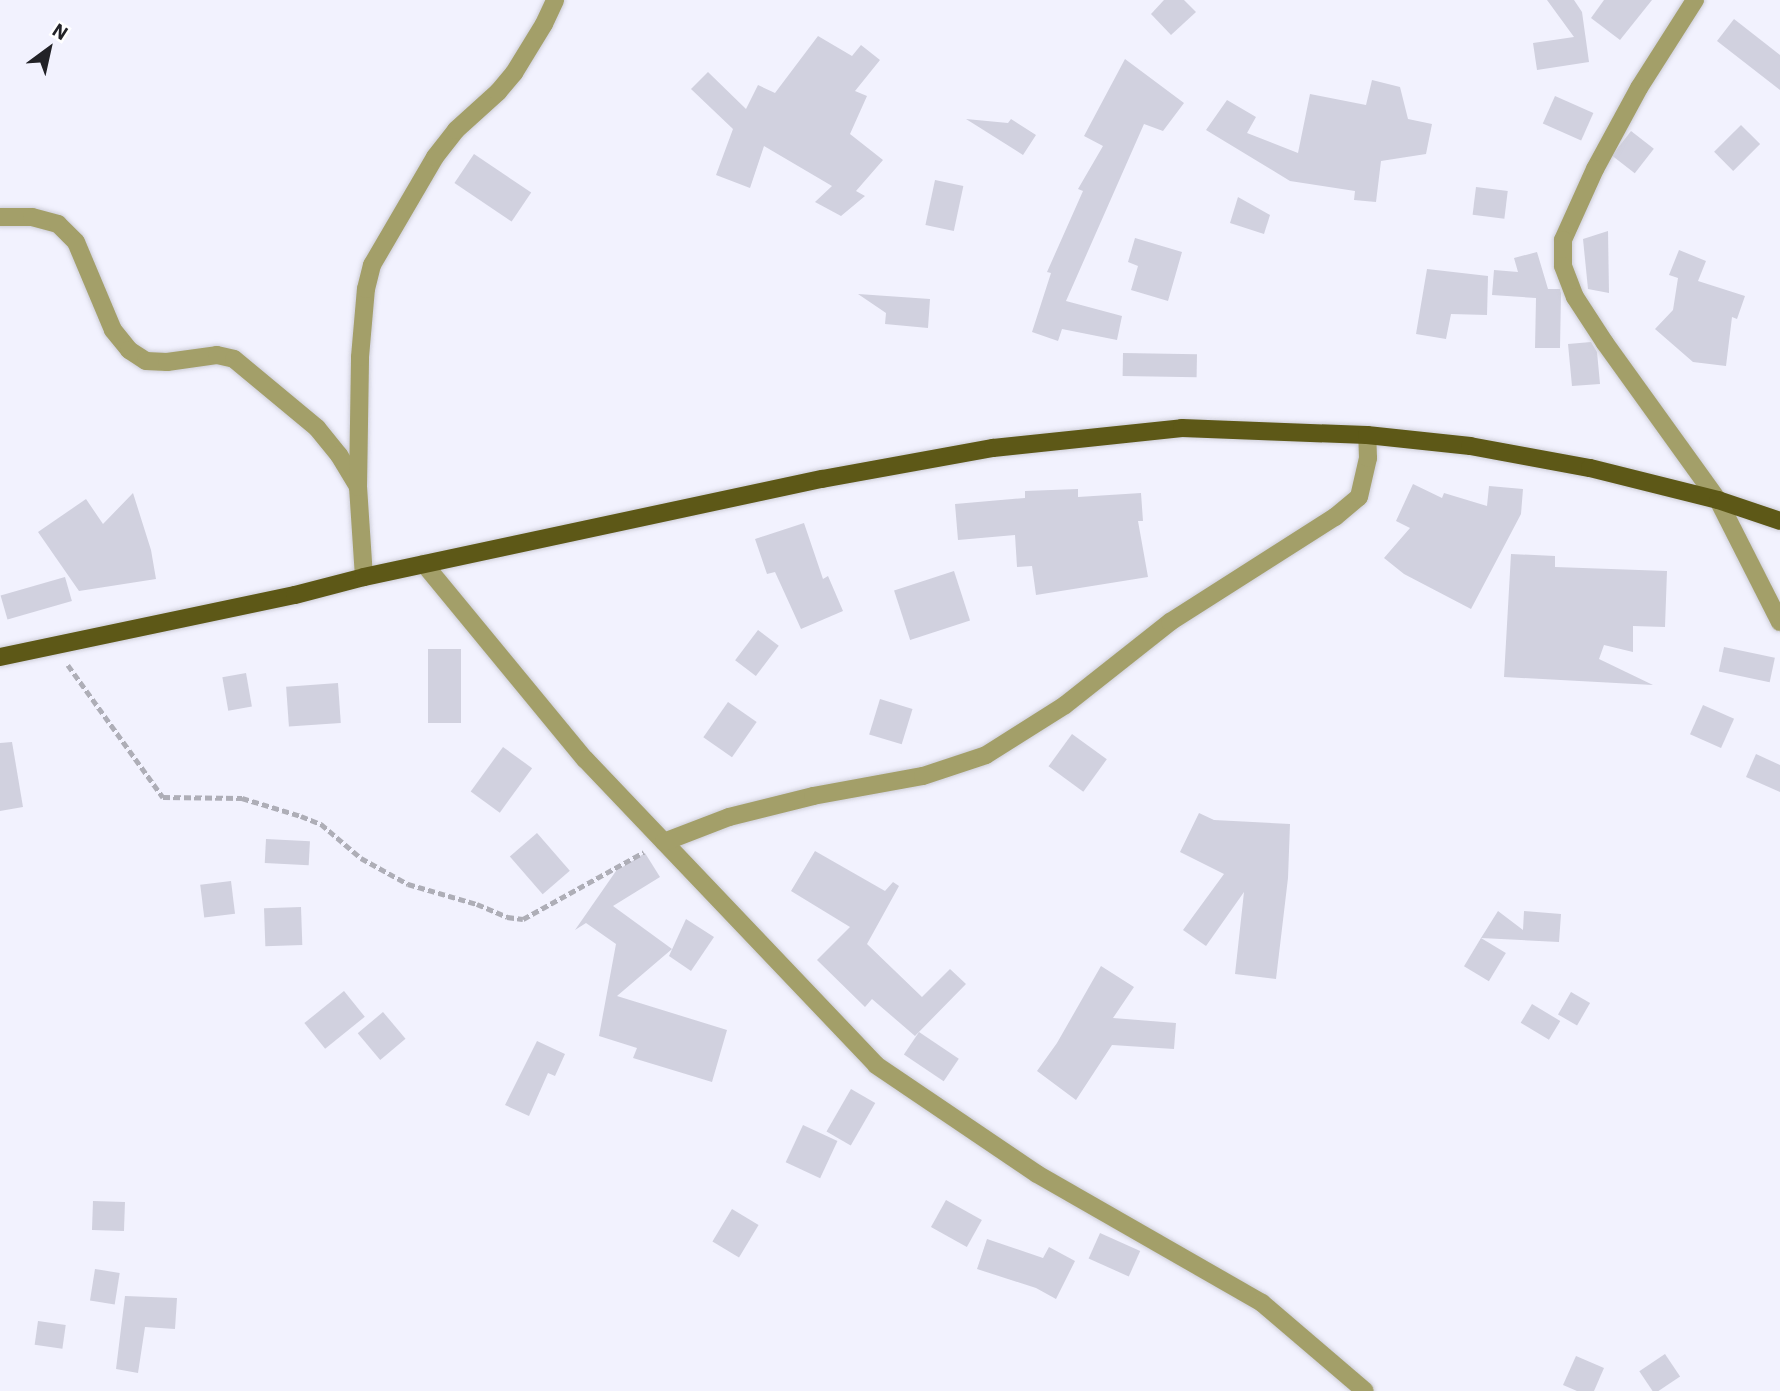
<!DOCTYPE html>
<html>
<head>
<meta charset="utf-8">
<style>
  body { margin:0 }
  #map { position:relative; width:1780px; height:1391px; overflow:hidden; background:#f2f2fe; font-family:"IBM Plex Sans",sans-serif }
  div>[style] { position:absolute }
  .building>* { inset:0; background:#d1d1df; transform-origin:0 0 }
  .path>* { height:4.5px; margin-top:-2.25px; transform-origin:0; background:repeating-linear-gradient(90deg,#aeaeb7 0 7px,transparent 0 10.5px) }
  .roads { filter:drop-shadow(0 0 2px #cdcdd7) drop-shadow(0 0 2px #cdcdd7) }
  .minor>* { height:18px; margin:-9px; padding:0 9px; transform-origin:9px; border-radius:9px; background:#a39f69 }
  .major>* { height:18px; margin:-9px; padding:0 9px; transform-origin:9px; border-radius:9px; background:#5d5817 }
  span { translate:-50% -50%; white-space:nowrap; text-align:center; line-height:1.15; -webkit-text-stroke:5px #fff; paint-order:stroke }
  .north { position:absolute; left:14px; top:14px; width:70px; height:70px; -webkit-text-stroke:5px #fff; paint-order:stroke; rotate:33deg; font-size:19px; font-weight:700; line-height:28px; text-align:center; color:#222227 }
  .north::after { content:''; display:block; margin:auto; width:24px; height:32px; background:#222227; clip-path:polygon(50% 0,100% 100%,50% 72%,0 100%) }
</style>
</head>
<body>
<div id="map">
  <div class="building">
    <i style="clip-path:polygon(1164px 0,1184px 0,1196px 12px,1171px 35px,1151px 14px)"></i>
    <i style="clip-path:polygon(1547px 0,1574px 0,1582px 12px,1589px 62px,1537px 70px,1533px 43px,1574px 37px)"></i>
    <i style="clip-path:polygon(1604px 0,1652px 0,1620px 40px,1591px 18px)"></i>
    <i style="clip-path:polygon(1734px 19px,1780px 55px,1780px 90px,1717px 41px)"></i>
    <i style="clip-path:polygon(818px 36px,852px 56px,861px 45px,880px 60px,855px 91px,867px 96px,850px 134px,883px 160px,856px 191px,865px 196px,841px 216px,815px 202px,832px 186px,764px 146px,750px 188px,716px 175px,733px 129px,691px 89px,708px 72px,746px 109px,758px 85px,775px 93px)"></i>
    <i style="clip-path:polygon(1125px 59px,1184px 103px,1163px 131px,1144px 124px,1066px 301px,1122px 316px,1117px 340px,1062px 329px,1058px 341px,1032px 332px,1051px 273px,1047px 272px,1083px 191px,1078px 189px,1103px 146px,1084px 136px)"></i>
    <i style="clip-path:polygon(1372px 80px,1400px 87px,1408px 119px,1432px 124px,1426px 154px,1381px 161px,1376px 202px,1354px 200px,1355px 191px,1290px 181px,1206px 130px,1227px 100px,1256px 117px,1247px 133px,1298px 153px,1310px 94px,1366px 105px)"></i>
    <i style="left:1555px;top:96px;width:42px;height:30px;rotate:24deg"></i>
    <i style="clip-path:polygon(966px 119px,1008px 123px,1011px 119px,1036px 135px,1023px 155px)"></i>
    <i style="left:1741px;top:125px;width:27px;height:38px;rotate:45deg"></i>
    <i style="left:1631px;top:131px;width:29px;height:31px;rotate:38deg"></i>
    <i style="left:474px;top:154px;width:69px;height:35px;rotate:34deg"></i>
    <i style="left:935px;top:180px;width:29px;height:46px;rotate:12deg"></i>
    <i style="left:1476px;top:187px;width:32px;height:28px;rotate:7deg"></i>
    <i style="clip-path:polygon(1238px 197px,1270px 215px,1264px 234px,1230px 223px)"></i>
    <i style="clip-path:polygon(1608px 231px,1609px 293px,1588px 289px,1583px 239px)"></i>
    <i style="clip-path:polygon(1135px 238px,1182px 252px,1168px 301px,1131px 290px,1138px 266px,1128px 262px)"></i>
    <i style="clip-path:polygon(1679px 250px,1706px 261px,1698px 281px,1745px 296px,1737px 319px,1732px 317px,1726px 366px,1693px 362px,1655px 329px,1673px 310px,1678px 278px,1669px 275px)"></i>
    <i style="clip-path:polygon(1537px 252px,1548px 289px,1560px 289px,1561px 293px,1560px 348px,1535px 348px,1536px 298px,1492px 295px,1494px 270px,1518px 272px,1514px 258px)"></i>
    <i style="clip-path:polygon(1427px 269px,1488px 276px,1487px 315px,1451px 314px,1446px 339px,1416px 334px)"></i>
    <i style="clip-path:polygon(858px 294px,930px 299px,928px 328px,885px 324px,886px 313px)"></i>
    <i style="clip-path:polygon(1591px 342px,1597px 352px,1600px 384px,1572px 386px,1568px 344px)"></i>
    <i style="left:1123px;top:353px;width:74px;height:23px;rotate:1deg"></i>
    <i style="clip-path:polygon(1413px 484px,1442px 498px,1444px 493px,1487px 506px,1489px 486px,1523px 489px,1521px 514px,1471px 609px,1404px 574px,1384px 558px,1410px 528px,1396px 521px)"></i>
    <i style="clip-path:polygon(1078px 489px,1078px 497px,1141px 493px,1143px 521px,1138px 521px,1148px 577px,1036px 595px,1032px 566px,1017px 567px,1015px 535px,958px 540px,955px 504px,1025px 498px,1025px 491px)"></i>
    <i style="clip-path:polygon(133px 493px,151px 550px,156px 579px,79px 591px,38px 532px,86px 499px,103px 524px)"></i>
    <i style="clip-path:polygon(804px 523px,823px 579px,828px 576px,843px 611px,801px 629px,775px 572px,767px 574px,755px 539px)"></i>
    <i style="clip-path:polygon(1511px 554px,1555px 556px,1555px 567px,1667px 571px,1665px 627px,1633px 626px,1633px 652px,1604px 645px,1599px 659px,1653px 685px,1504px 677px)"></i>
    <i style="left:954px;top:571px;width:52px;height:63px;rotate:72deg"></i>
    <i style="left:65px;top:577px;width:25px;height:67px;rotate:74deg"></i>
    <i style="left:758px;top:630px;width:26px;height:38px;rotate:37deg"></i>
    <i style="left:1724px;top:647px;width:52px;height:25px;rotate:12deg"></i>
    <i style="left:428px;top:649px;width:33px;height:74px"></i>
    <i style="left:246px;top:673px;width:34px;height:24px;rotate:80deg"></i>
    <i style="left:338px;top:683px;width:40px;height:52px;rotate:86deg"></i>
    <i style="left:880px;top:699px;width:34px;height:37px;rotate:17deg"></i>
    <i style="left:728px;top:702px;width:35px;height:43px;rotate:35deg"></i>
    <i style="left:1703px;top:705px;width:34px;height:32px;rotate:24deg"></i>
    <i style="left:1072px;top:734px;width:43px;height:40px;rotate:36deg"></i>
    <i style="clip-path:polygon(12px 742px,23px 807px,0 811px,0 743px)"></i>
    <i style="left:503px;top:747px;width:36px;height:55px;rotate:36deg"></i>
    <i style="clip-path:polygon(1756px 754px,1780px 765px,1780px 792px,1746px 777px)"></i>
    <i style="clip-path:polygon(1199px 813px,1214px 820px,1290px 824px,1288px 878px,1276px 979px,1235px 974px,1244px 892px,1206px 946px,1183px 930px,1224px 874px,1180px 852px)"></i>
    <i style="left:537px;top:833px;width:50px;height:36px;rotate:49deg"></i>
    <i style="left:266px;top:839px;width:44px;height:24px;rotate:3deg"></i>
    <i style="clip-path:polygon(815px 851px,885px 891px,893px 882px,899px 886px,867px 944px,922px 997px,950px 969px,966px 984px,915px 1036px,872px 999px,865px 1007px,817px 960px,850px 927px,791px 891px)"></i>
    <i style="clip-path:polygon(645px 853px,660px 877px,613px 906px,672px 949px,617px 996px,727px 1030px,712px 1082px,633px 1058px,637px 1048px,599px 1036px,616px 944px,586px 923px,575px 930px,616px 871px)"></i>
    <i style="left:231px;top:881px;width:33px;height:31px;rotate:83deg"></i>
    <i style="left:301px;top:907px;width:38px;height:37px;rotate:88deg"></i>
    <i style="clip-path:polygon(1498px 911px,1523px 930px,1524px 911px,1561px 914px,1559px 942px,1481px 938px)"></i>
    <i style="clip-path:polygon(686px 919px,714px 937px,691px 971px,669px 956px)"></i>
    <i style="left:1481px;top:938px;width:29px;height:33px;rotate:31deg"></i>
    <i style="clip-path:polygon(1101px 966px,1134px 987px,1113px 1018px,1176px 1023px,1174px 1049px,1112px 1045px,1076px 1100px,1037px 1071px,1057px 1043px)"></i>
    <i style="left:344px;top:991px;width:33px;height:51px;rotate:51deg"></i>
    <i style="left:1571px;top:992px;width:22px;height:26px;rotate:30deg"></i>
    <i style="left:1532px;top:1004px;width:33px;height:22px;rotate:31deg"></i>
    <i style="left:383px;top:1012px;width:35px;height:33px;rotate:50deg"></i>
    <i style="left:919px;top:1032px;width:48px;height:27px;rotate:34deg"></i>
    <i style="clip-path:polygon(537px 1041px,565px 1054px,555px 1076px,548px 1073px,529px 1116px,505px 1105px)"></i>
    <i style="left:851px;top:1089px;width:28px;height:49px;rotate:30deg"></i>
    <i style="left:803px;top:1125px;width:38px;height:41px;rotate:25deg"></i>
    <i style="left:946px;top:1200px;width:41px;height:31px;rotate:29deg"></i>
    <i style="left:93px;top:1201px;width:32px;height:29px;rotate:2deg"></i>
    <i style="left:732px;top:1209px;width:31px;height:38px;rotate:31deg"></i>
    <i style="left:1100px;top:1233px;width:44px;height:28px;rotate:24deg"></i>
    <i style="clip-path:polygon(987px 1239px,1043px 1258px,1049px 1247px,1075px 1261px,1056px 1299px,1036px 1288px,977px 1269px)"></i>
    <i style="left:95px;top:1269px;width:25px;height:32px;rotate:9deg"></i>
    <i style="clip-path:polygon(125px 1296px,177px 1298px,175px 1329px,145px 1327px,138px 1373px,116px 1369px)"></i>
    <i style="left:38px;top:1321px;width:28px;height:24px;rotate:8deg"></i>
    <i style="left:1665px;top:1354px;width:27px;height:31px;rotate:56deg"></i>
    <i style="clip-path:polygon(1576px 1356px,1604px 1368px,1594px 1391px,1577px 1391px,1563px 1385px)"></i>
  </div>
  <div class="path">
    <i style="left:68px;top:665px;width:163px;rotate:54.3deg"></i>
    <i style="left:163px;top:797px;width:79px;rotate:0.7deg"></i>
    <i style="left:242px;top:798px;width:62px;rotate:17deg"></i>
    <i style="left:301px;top:816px;width:22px;rotate:22deg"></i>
    <i style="left:321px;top:824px;width:52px;rotate:40.4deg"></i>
    <i style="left:361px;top:858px;width:54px;rotate:29deg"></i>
    <i style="left:408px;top:884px;width:72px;rotate:16.2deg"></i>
    <i style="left:477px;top:904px;width:33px;rotate:23deg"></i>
    <i style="left:507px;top:917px;width:16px;rotate:7deg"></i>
    <i style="left:523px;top:919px;width:138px;rotate:-29deg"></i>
  </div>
  <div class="roads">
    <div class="minor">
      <i style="left:1695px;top:0;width:104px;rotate:122.5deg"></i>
      <i style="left:1639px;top:88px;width:92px;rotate:118.5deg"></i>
      <i style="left:1595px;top:169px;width:78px;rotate:114.3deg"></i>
      <i style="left:1563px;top:240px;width:26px;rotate:90deg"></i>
      <i style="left:1563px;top:266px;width:33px;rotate:69deg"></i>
      <i style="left:1575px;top:297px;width:55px;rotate:56.9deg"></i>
      <i style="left:1605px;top:343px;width:193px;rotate:54.3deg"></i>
      <i style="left:1718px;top:500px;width:137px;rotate:63.1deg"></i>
      <i style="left:0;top:217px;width:32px"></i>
      <i style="left:32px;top:217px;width:27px;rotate:15deg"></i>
      <i style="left:58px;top:224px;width:25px;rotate:45deg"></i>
      <i style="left:76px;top:242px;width:95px;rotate:67.2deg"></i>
      <i style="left:113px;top:330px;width:26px;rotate:51deg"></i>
      <i style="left:129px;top:350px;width:20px;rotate:33deg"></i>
      <i style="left:146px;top:361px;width:21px;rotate:3deg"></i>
      <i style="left:167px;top:362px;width:50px;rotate:-8deg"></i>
      <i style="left:217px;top:355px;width:17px;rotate:13deg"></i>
      <i style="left:234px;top:359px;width:108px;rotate:39.7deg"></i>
      <i style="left:317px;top:428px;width:35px;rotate:51deg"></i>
      <i style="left:339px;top:455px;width:37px;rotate:59deg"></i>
      <i style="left:424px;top:564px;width:253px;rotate:50.5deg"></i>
      <i style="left:585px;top:759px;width:422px;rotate:46.4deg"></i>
      <i style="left:876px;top:1065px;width:194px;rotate:34.1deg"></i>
      <i style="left:1037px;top:1174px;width:259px;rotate:29.8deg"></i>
      <i style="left:1262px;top:1303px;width:135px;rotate:40.5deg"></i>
      <i style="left:364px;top:577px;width:90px;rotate:-93.8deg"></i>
      <i style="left:358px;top:487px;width:130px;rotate:-89.1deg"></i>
      <i style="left:360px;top:357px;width:68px;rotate:-85deg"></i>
      <i style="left:366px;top:289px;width:25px;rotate:-76deg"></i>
      <i style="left:372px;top:265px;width:125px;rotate:-59.7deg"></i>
      <i style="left:435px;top:157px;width:34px;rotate:-52deg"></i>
      <i style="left:456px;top:130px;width:57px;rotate:-42.1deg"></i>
      <i style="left:498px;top:92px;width:25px;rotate:-50deg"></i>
      <i style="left:514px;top:73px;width:57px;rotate:-58.5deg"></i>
      <i style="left:544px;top:24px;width:26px;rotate:-65deg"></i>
      <i style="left:664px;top:842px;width:70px;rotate:-21deg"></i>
      <i style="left:729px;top:817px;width:87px;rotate:-14deg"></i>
      <i style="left:813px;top:796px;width:112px;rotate:-10.3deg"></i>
      <i style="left:923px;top:776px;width:66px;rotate:-18.4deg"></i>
      <i style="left:986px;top:755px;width:93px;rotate:-32.3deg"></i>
      <i style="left:1065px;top:705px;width:134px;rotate:-38.3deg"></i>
      <i style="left:1170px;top:622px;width:196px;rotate:-32.5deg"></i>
      <i style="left:1335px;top:517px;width:31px;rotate:-40deg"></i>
      <i style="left:1359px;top:497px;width:40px;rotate:-77deg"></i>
      <i style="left:1368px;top:458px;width:23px;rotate:-92deg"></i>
    </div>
    <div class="major">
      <i style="left:0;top:657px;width:301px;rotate:-11.9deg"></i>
      <i style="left:295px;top:595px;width:71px;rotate:-14.6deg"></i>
      <i style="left:364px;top:577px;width:468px;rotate:-12.1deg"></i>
      <i style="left:822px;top:479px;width:174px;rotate:-10.3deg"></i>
      <i style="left:993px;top:448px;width:190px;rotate:-6deg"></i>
      <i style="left:1182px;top:428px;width:185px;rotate:2.2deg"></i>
      <i style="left:1367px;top:435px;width:104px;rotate:6.1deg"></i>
      <i style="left:1470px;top:446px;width:122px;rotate:10.4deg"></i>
      <i style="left:1590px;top:468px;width:132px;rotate:14deg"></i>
      <i style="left:1718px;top:500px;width:65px;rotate:18.7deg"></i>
    </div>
  </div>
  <div class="north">N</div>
</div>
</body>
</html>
